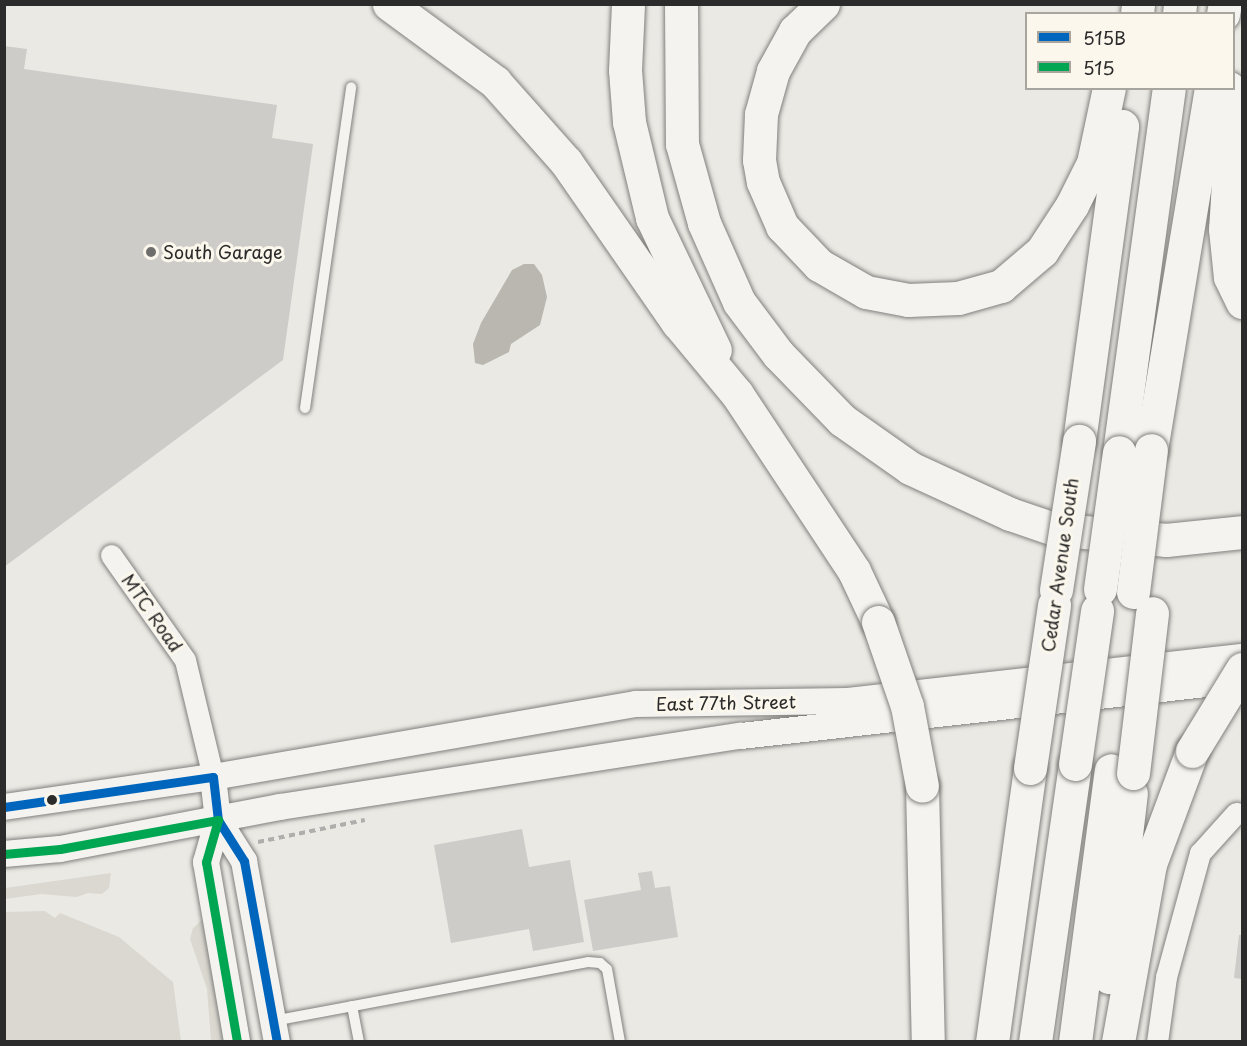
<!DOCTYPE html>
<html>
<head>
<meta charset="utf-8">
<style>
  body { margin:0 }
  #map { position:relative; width:1247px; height:1046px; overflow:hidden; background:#eae9e4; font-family:"Playpen Sans",sans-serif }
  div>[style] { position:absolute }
  .green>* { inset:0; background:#dbd8d1 }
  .water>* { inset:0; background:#b9b7b0 }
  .building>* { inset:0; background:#cdccc8 }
  .path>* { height:4px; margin-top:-2px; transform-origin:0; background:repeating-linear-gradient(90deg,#afaeac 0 6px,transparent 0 10.5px) }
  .roads { filter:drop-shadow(0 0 2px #81807e) drop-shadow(0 0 2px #81807e) }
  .service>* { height:10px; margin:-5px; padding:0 5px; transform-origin:5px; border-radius:5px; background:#f4f3ef }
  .minor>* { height:21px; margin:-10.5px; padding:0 10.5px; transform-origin:10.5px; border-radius:10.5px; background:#f4f3ef }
  .tertiary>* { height:26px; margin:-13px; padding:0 13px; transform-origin:13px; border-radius:13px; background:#f4f3ef }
  .motorway>* { height:33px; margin:-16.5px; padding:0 16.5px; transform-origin:16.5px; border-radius:16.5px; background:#f4f3ef }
  .bridges { filter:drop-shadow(0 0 2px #81807e) drop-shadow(0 0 2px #81807e) }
  .motorway-bridge>* { height:33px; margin:-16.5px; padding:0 16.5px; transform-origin:16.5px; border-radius:16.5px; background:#f4f3ef }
  .bus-1>* { height:9px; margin:-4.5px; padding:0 4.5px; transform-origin:4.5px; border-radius:4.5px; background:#0065bd }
  .bus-2>* { height:9px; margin:-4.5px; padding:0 4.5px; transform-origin:4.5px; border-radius:4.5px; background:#00a651 }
  .dots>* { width:16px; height:16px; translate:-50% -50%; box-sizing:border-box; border:3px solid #fbf7ec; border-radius:50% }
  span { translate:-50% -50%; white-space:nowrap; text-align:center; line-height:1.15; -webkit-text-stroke:6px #fbf7ec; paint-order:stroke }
  .poi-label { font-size:18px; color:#2b2b2b }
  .left { translate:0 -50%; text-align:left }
  .street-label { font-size:18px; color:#2b2b2b }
  .frame { position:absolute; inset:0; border:6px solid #2b2b2b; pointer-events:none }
  .legend { position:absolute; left:1025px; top:12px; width:210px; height:78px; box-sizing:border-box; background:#fbf7ec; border:2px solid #a8a59f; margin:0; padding:8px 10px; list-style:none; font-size:18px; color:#2b2b2b }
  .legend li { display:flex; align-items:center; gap:12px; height:30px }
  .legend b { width:30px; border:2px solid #a8a59f }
</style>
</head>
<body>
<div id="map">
  <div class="green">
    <i style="clip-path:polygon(111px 873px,109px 888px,102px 894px,88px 893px,77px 897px,41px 894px,5px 899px,5px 888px)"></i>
    <i style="clip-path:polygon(45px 911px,55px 918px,60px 913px,119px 937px,173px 982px,181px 1041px,5px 1041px,5px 912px)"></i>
    <i style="clip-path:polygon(203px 919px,226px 1041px,211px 1041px,207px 989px,190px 939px,193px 928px)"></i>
  </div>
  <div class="water">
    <i style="clip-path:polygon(524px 264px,534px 264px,542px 275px,547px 297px,540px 325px,511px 344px,509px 352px,483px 365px,475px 363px,473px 344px,481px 323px,512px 270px)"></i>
  </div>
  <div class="building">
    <i style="clip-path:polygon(4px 46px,27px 49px,24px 69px,277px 105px,272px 138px,313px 144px,283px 360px,4px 567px)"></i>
    <i style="clip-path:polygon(522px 829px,529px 867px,570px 860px,584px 942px,533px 951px,529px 929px,451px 943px,434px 845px)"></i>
    <i style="clip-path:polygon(652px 871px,655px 888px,670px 886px,678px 937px,593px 951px,584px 900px,641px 890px,638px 873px)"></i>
    <i style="clip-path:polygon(1239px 935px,1242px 935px,1242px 979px,1234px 978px)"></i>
  </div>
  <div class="path">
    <i style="left:258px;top:842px;width:109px;rotate:-11.6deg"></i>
  </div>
  <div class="roads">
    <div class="service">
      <i style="left:305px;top:408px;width:324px;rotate:-81.8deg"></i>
      <i style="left:352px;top:1006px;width:37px;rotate:79deg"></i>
      <i style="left:273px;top:1021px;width:320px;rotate:-10.6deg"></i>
      <i style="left:588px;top:962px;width:12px;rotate:5deg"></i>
      <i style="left:600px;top:963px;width:9px;rotate:41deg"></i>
      <i style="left:607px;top:969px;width:74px;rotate:79.9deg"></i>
    </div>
    <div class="minor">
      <i style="left:111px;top:555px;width:128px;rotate:54.8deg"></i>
      <i style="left:185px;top:660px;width:120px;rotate:76.5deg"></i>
      <i style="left:1157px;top:1042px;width:66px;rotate:-82.1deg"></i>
      <i style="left:1166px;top:977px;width:129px;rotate:-74.7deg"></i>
      <i style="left:1200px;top:853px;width:54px;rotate:-48deg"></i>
    </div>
    <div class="tertiary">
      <i style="left:213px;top:777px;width:43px;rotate:83.4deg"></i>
      <i style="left:218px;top:820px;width:44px;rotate:105.9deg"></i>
      <i style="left:206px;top:862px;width:183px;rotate:80.2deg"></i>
      <i style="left:4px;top:807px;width:211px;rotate:-8.2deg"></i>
      <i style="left:213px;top:777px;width:429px;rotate:-9.8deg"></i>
      <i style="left:636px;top:704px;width:212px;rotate:-0.8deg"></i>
      <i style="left:848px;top:701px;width:396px;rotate:-6.4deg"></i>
      <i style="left:218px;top:820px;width:49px;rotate:57.6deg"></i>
      <i style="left:244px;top:861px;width:184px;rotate:79.7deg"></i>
      <i style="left:4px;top:854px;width:56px;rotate:-5.1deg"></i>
      <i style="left:60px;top:849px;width:224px;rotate:-10.8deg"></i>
      <i style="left:280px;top:807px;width:466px;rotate:-8.8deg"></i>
      <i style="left:741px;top:736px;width:504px;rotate:-6.38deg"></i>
    </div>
    <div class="motorway">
      <i style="left:389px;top:4px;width:132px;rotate:36.3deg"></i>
      <i style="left:495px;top:82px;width:107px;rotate:48.4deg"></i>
      <i style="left:566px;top:162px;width:196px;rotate:55.2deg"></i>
      <i style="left:678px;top:323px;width:92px;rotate:50.3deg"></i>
      <i style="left:737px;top:394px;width:212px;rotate:56.5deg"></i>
      <i style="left:854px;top:571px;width:56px;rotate:64.8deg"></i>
      <i style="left:628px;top:4px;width:66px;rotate:92.6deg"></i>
      <i style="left:625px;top:70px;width:52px;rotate:85.6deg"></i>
      <i style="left:629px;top:122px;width:99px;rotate:76.5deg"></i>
      <i style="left:652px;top:218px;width:146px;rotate:64.5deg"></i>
      <i style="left:681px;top:4px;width:140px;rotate:89.6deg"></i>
      <i style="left:682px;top:144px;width:82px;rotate:74.4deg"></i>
      <i style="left:704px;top:223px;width:86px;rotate:66.1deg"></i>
      <i style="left:739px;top:302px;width:65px;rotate:53.1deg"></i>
      <i style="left:778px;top:354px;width:92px;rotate:45.9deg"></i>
      <i style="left:842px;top:420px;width:83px;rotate:35.2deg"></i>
      <i style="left:910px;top:468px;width:110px;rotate:24.7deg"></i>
      <i style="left:1010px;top:514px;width:46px;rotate:18.8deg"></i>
      <i style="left:1054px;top:529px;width:113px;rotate:5.6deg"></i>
      <i style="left:1166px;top:540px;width:76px;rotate:-6deg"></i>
      <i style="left:823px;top:4px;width:39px;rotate:136deg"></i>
      <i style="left:795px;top:31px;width:46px;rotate:118.8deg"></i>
      <i style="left:773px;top:71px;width:45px;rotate:105.6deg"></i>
      <i style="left:761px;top:114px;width:46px;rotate:92.5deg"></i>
      <i style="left:759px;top:160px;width:22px;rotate:80deg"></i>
      <i style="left:763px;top:182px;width:48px;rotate:66.6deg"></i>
      <i style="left:782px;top:226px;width:54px;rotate:46.5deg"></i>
      <i style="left:819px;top:265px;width:54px;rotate:29.9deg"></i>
      <i style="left:866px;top:292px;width:43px;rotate:10.8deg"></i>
      <i style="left:908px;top:300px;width:50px;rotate:-2.3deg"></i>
      <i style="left:958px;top:298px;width:45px;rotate:-15.6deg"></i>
      <i style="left:1001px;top:286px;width:54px;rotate:-40.5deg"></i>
      <i style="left:1042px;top:251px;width:55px;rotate:-56.9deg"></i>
      <i style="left:1072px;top:205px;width:47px;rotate:-63.4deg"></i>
      <i style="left:1093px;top:163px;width:77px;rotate:-78deg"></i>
      <i style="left:1137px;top:14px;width:10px;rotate:-84deg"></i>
      <i style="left:1179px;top:14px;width:10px;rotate:-84deg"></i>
      <i style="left:1223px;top:14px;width:10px;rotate:-79deg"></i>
      <i style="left:1229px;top:88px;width:13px;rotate:72deg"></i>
      <i style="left:1233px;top:100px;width:129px;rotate:93.5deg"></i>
      <i style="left:1225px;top:229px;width:48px;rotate:84.1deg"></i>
      <i style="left:1230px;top:277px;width:28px;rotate:64deg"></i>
      <i style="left:1079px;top:441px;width:318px;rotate:-82.2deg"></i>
      <i style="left:1151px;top:450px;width:367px;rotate:-80.6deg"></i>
      <i style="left:1119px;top:452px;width:367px;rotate:-82.2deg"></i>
      <i style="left:922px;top:786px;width:256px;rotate:88.7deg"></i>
      <i style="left:1109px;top:977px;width:185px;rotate:-83.2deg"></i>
      <i style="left:992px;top:1042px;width:277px;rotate:-82.1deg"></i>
      <i style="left:1035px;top:1042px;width:281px;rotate:-81.8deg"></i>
      <i style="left:1075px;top:1042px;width:274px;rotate:-82.5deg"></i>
      <i style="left:1118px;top:1042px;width:181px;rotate:-79.8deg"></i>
      <i style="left:1150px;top:864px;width:121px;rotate:-69.6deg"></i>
    </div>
  </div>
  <div class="bridges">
    <div class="motorway-bridge">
      <i style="left:1100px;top:589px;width:138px;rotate:-82.1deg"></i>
      <i style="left:1056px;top:590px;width:151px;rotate:-81.2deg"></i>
      <i style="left:1133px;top:592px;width:143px;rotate:-82.8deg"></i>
      <i style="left:878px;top:622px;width:89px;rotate:71deg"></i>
      <i style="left:907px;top:706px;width:81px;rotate:79.4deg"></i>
      <i style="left:1192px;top:751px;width:96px;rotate:-58.6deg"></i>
      <i style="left:1075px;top:764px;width:155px;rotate:-81.8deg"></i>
      <i style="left:1030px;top:768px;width:165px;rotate:-81.6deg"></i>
      <i style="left:1133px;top:773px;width:161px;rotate:-83.2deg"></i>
    </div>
  </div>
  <div class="bus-1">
    <i style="left:4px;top:807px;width:211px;rotate:-8.2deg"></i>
    <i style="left:213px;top:777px;width:43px;rotate:83.4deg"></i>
    <i style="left:218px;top:820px;width:49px;rotate:57.6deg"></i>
    <i style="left:244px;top:861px;width:184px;rotate:79.7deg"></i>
  </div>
  <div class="bus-2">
    <i style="left:4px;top:854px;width:56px;rotate:-5.1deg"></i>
    <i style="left:60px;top:849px;width:161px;rotate:-10.4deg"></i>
    <i style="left:218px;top:820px;width:44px;rotate:105.9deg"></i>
    <i style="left:206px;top:862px;width:183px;rotate:80.2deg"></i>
  </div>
  <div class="dots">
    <i style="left:151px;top:252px;background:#6e6e6c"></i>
    <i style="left:52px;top:800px;background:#2b2b2b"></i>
  </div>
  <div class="poi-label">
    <span class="left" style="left:163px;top:252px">South Garage</span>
  </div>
  <div class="street-label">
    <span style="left:1060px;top:565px;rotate:-82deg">Cedar Avenue South</span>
    <span style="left:152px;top:613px;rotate:55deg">MTC Road</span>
    <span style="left:726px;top:703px;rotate:-1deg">East 77th Street</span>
  </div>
  <div class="frame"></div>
  <ul class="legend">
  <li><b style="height:8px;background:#0065bd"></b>515B</li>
  <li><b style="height:8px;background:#00a651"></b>515</li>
  </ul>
</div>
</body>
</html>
